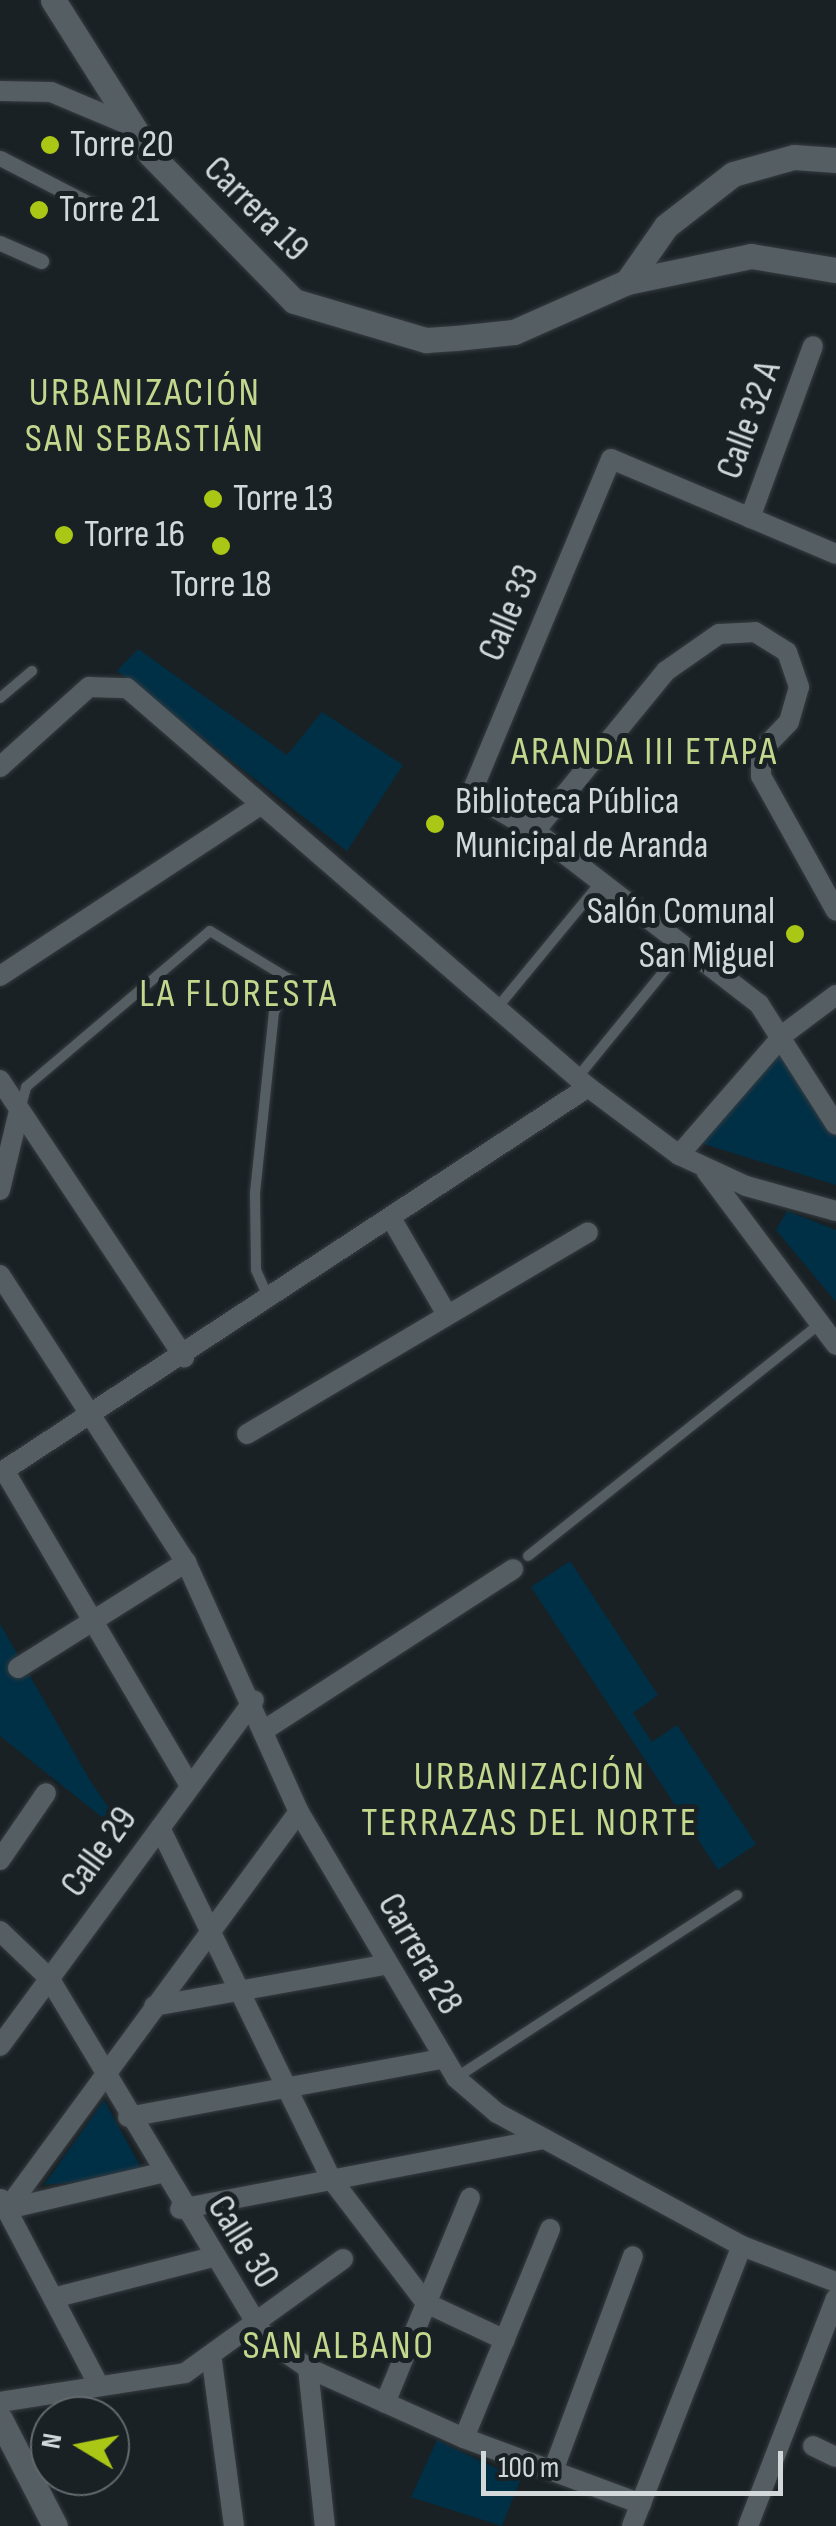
<!DOCTYPE html>
<html>
<head>
<meta charset="utf-8">
<style>
  body { margin:0 }
  #map { position:relative; width:836px; height:2526px; overflow:hidden; background:#192125; font-family:"Sofia Sans Condensed",sans-serif }
  div>[style] { position:absolute }
  .green>* { inset:0; background:#003046 }
  .roads { filter:drop-shadow(0 0 2px #363b3f) drop-shadow(0 0 2px #363b3f) }
  .service>* { height:10px; margin:-5px; padding:0 5px; transform-origin:5px; border-radius:5px; background:#555e63 }
  .pedestrian>* { height:15px; margin:-7.5px; padding:0 7.5px; transform-origin:7.5px; border-radius:7.5px; background:#555e63 }
  .minor>* { height:20px; margin:-10px; padding:0 10px; transform-origin:10px; border-radius:10px; background:#555e63 }
  .tertiary>* { height:25px; margin:-12.5px; padding:0 12.5px; transform-origin:12.5px; border-radius:12.5px; background:#555e63 }
  .dots>* { width:28px; height:28px; translate:-50% -50%; box-sizing:border-box; border:5px solid #192125; border-radius:50% }
  span { translate:-50% -50%; white-space:nowrap; text-align:center; line-height:1.15; -webkit-text-stroke:10px #192125; paint-order:stroke }
  .poi-label { font-size:38px; color:#d3d8db }
  .left { translate:0 -50%; text-align:left }
  .right { translate:-100% -50%; text-align:right }
  .street-label { font-size:38px; color:#d3d8db }
  .neighbourhood-label { font-size:40px; color:#c5d78c; letter-spacing:2.5px }
  .north { position:absolute; left:30px; top:2396px; width:100px; height:100px; box-sizing:border-box; background:#192125; border:2px solid #636a6e; border-radius:50%; rotate:280deg; font-size:28px; font-weight:700; line-height:40px; text-align:center; color:#d3d8db }
  .north::after { content:''; display:block; margin:auto; width:35px; height:45px; background:#abc716; clip-path:polygon(50% 0,100% 100%,50% 72%,0 100%) }
  .scale { position:absolute; left:481px; top:2451px; width:302px; height:45px; box-sizing:border-box; border:5px solid #d3d8db; border-top:0; padding-left:12px; font-size:30px; line-height:35px; white-space:nowrap; color:#d3d8db; -webkit-text-stroke:8px #192125; paint-order:stroke }
</style>
</head>
<body>
<div id="map">
  <div class="green">
    <i style="clip-path:polygon(138px 649px,287px 755px,322px 712px,403px 765px,347px 851px,117px 671px)"></i>
    <i style="clip-path:polygon(784px 1026px,836px 1113px,836px 1185px,691px 1140px)"></i>
    <i style="clip-path:polygon(787px 1211px,836px 1230px,836px 1302px,776px 1230px)"></i>
    <i style="clip-path:polygon(570px 1561px,658px 1695px,633px 1713px,652px 1742px,677px 1725px,756px 1844px,718px 1870px,531px 1587px)"></i>
    <i style="clip-path:polygon(0 1624px,91px 1782px,117px 1820px,108px 1822px,0 1736px)"></i>
    <i style="clip-path:polygon(104px 2100px,145px 2175px,44px 2185px)"></i>
    <i style="clip-path:polygon(437px 2440px,520px 2480px,502px 2526px,411px 2497px)"></i>
  </div>
  <div class="roads">
    <div class="service">
      <i style="left:0;top:698px;width:42px;rotate:-40.2deg"></i>
      <i style="left:497px;top:1008px;width:163px;rotate:-50.5deg"></i>
      <i style="left:577px;top:1078px;width:169px;rotate:-50.8deg"></i>
      <i style="left:20px;top:1110px;width:24px;rotate:-75deg"></i>
      <i style="left:26px;top:1087px;width:241px;rotate:-40.3deg"></i>
      <i style="left:210px;top:931px;width:95px;rotate:31.2deg"></i>
      <i style="left:291px;top:980px;width:36px;rotate:118deg"></i>
      <i style="left:274px;top:1012px;width:183px;rotate:96deg"></i>
      <i style="left:255px;top:1194px;width:76px;rotate:89.2deg"></i>
      <i style="left:256px;top:1270px;width:32px;rotate:66deg"></i>
      <i style="left:528px;top:1556px;width:369px;rotate:-38.5deg"></i>
      <i style="left:457px;top:2077px;width:334px;rotate:-33deg"></i>
    </div>
    <div class="pedestrian">
      <i style="left:0;top:158px;width:107px;rotate:27.3deg"></i>
      <i style="left:0;top:243px;width:45px;rotate:23.7deg"></i>
    </div>
    <div class="minor">
      <i style="left:0;top:91px;width:51px;rotate:1.1deg"></i>
      <i style="left:51px;top:92px;width:88px;rotate:22.8deg"></i>
      <i style="left:750px;top:518px;width:183px;rotate:-69.9deg"></i>
      <i style="left:836px;top:554px;width:244px;rotate:-157.1deg"></i>
      <i style="left:611px;top:459px;width:363px;rotate:112.7deg"></i>
      <i style="left:471px;top:794px;width:74px;rotate:30deg"></i>
      <i style="left:535px;top:831px;width:283px;rotate:37.7deg"></i>
      <i style="left:759px;top:1004px;width:143px;rotate:57.5deg"></i>
      <i style="left:0;top:767px;width:120px;rotate:-42deg"></i>
      <i style="left:89px;top:687px;width:38px;rotate:2deg"></i>
      <i style="left:127px;top:688px;width:610px;rotate:40.88deg"></i>
      <i style="left:588px;top:1087px;width:114px;rotate:36.8deg"></i>
      <i style="left:679px;top:1155px;width:74px;rotate:24.8deg"></i>
      <i style="left:746px;top:1186px;width:93px;rotate:15.5deg"></i>
      <i style="left:535px;top:831px;width:207px;rotate:-50.7deg"></i>
      <i style="left:666px;top:671px;width:65px;rotate:-34.9deg"></i>
      <i style="left:719px;top:634px;width:36px;rotate:-3deg"></i>
      <i style="left:755px;top:632px;width:38px;rotate:32deg"></i>
      <i style="left:787px;top:652px;width:37px;rotate:71deg"></i>
      <i style="left:799px;top:687px;width:36px;rotate:106deg"></i>
      <i style="left:789px;top:722px;width:40px;rotate:134deg"></i>
      <i style="left:761px;top:751px;width:25px;rotate:90deg"></i>
      <i style="left:761px;top:776px;width:154px;rotate:60.9deg"></i>
      <i style="left:0;top:976px;width:308px;rotate:-33.3deg"></i>
      <i style="left:0;top:1080px;width:333px;rotate:56.4deg"></i>
      <i style="left:679px;top:1155px;width:160px;rotate:-49deg"></i>
      <i style="left:784px;top:1034px;width:65px;rotate:-36.9deg"></i>
      <i style="left:706px;top:1171px;width:217px;rotate:53.2deg"></i>
      <i style="left:0;top:1190px;width:81px;rotate:-76.5deg"></i>
      <i style="left:391px;top:1218px;width:108px;rotate:59.9deg"></i>
      <i style="left:0;top:1275px;width:342px;rotate:57.1deg"></i>
      <i style="left:186px;top:1562px;width:274px;rotate:65.7deg"></i>
      <i style="left:299px;top:1812px;width:309px;rotate:59.4deg"></i>
      <i style="left:456px;top:2078px;width:54px;rotate:40.5deg"></i>
      <i style="left:497px;top:2113px;width:279px;rotate:28.5deg"></i>
      <i style="left:742px;top:2246px;width:101px;rotate:21deg"></i>
      <i style="left:247px;top:1434px;width:396px;rotate:-30.6deg"></i>
      <i style="left:4px;top:1470px;width:367px;rotate:59.5deg"></i>
      <i style="left:0;top:1473px;width:703px;rotate:-33.28deg"></i>
      <i style="left:18px;top:1668px;width:199px;rotate:-32.2deg"></i>
      <i style="left:263px;top:1731px;width:298px;rotate:-32.9deg"></i>
      <i style="left:160px;top:1828px;width:392px;rotate:64deg"></i>
      <i style="left:332px;top:2180px;width:155px;rotate:52.6deg"></i>
      <i style="left:426px;top:2303px;width:87px;rotate:25.1deg"></i>
      <i style="left:0;top:1860px;width:81px;rotate:-55.5deg"></i>
      <i style="left:0;top:1931px;width:68px;rotate:43.8deg"></i>
      <i style="left:49px;top:1978px;width:420px;rotate:59deg"></i>
      <i style="left:265px;top:2338px;width:52px;rotate:34.9deg"></i>
      <i style="left:308px;top:2368px;width:171px;rotate:24.2deg"></i>
      <i style="left:464px;top:2438px;width:189px;rotate:20.4deg"></i>
      <i style="left:154px;top:2006px;width:234px;rotate:-10.1deg"></i>
      <i style="left:0;top:2046px;width:429px;rotate:-53.7deg"></i>
      <i style="left:128px;top:2117px;width:318px;rotate:-10.5deg"></i>
      <i style="left:1px;top:2199px;width:209px;rotate:62.3deg"></i>
      <i style="left:7px;top:2209px;width:493px;rotate:-53.7deg"></i>
      <i style="left:7px;top:2209px;width:157px;rotate:-13.2deg"></i>
      <i style="left:180px;top:2209px;width:371px;rotate:-10.9deg"></i>
      <i style="left:53px;top:2298px;width:161px;rotate:-14.4deg"></i>
      <i style="left:212px;top:2361px;width:166px;rotate:82.4deg"></i>
      <i style="left:308px;top:2368px;width:159px;rotate:83.9deg"></i>
      <i style="left:0;top:2402px;width:187px;rotate:-8.9deg"></i>
      <i style="left:185px;top:2373px;width:195px;rotate:-35.8deg"></i>
      <i style="left:385px;top:2403px;width:222px;rotate:-67.5deg"></i>
      <i style="left:464px;top:2438px;width:226px;rotate:-67.6deg"></i>
      <i style="left:813px;top:2446px;width:25px;rotate:26deg"></i>
      <i style="left:553px;top:2471px;width:229px;rotate:-69.6deg"></i>
      <i style="left:632px;top:2526px;width:301px;rotate:-68.6deg"></i>
      <i style="left:748px;top:2526px;width:244px;rotate:-68.9deg"></i>
    </div>
    <div class="tertiary">
      <i style="left:53px;top:0;width:183px;rotate:57.7deg"></i>
      <i style="left:151px;top:155px;width:204px;rotate:45.6deg"></i>
      <i style="left:294px;top:301px;width:138px;rotate:16.5deg"></i>
      <i style="left:426px;top:340px;width:30px;rotate:-4deg"></i>
      <i style="left:456px;top:338px;width:58px;rotate:-5.9deg"></i>
      <i style="left:514px;top:332px;width:124px;rotate:-23.9deg"></i>
      <i style="left:627px;top:282px;width:127px;rotate:-11.8deg"></i>
      <i style="left:751px;top:256px;width:86px;rotate:9.4deg"></i>
      <i style="left:627px;top:282px;width:68px;rotate:-55.1deg"></i>
      <i style="left:666px;top:226px;width:85px;rotate:-37.8deg"></i>
      <i style="left:733px;top:174px;width:63px;rotate:-15.6deg"></i>
      <i style="left:794px;top:157px;width:42px;rotate:4.1deg"></i>
      <i style="left:0;top:2419px;width:120px;rotate:62.8deg"></i>
    </div>
  </div>
  <div class="dots">
    <i style="left:50px;top:145px;background:#abc716"></i>
    <i style="left:39px;top:210px;background:#abc716"></i>
    <i style="left:213px;top:499px;background:#abc716"></i>
    <i style="left:64px;top:535px;background:#abc716"></i>
    <i style="left:221px;top:546px;background:#abc716"></i>
    <i style="left:435px;top:824px;background:#abc716"></i>
    <i style="left:795px;top:934px;background:#abc716"></i>
  </div>
  <div class="poi-label">
    <span class="left" style="left:70px;top:145px">Torre 20</span>
    <span class="left" style="left:59px;top:210px">Torre 21</span>
    <span class="left" style="left:233px;top:499px">Torre 13</span>
    <span class="left" style="left:84px;top:535px">Torre 16</span>
    <span style="left:221px;top:585px">Torre 18</span>
    <span class="left" style="left:455px;top:824px">Biblioteca Pública<br>Municipal de Aranda</span>
    <span class="right" style="left:775px;top:934px">Salón Comunal<br>San Miguel</span>
  </div>
  <div class="street-label">
    <span style="left:256px;top:209px;rotate:45deg">Carrera 19</span>
    <span style="left:749px;top:420px;rotate:-70deg">Calle 32 A</span>
    <span style="left:509px;top:613px;rotate:-67deg">Calle 33</span>
    <span style="left:99px;top:1852px;rotate:-54deg">Calle 29</span>
    <span style="left:420px;top:1954px;rotate:60deg">Carrera 28</span>
    <span style="left:243px;top:2242px;rotate:58deg">Calle 30</span>
  </div>
  <div class="neighbourhood-label">
    <span style="left:145px;top:416px">URBANIZACIÓN<br>SAN SEBASTIÁN</span>
    <span style="left:645px;top:752px">ARANDA III ETAPA</span>
    <span style="left:239px;top:994px">LA FLORESTA</span>
    <span style="left:530px;top:1800px">URBANIZACIÓN<br>TERRAZAS DEL NORTE</span>
    <span style="left:339px;top:2346px">SAN ALBANO</span>
  </div>
  <div class="north">N</div>
  <div class="scale">100 m</div>
</div>
</body>
</html>
